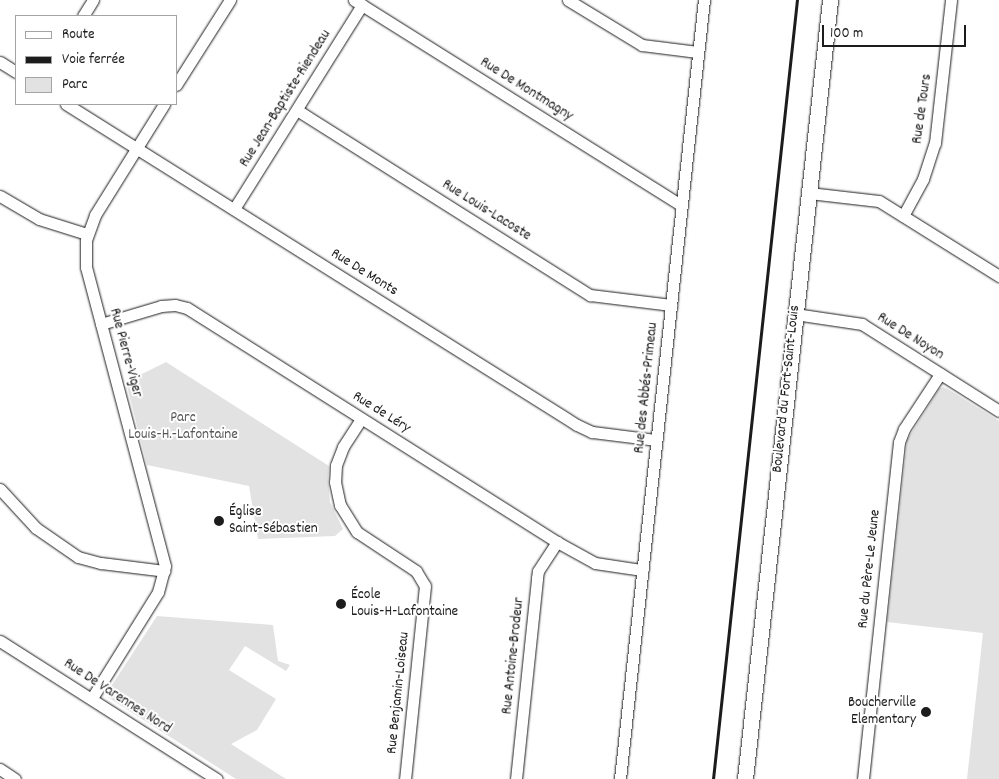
<!DOCTYPE html>
<html>
<head>
<meta charset="utf-8">
<style>
  body { margin:0 }
  #map { position:relative; width:999px; height:779px; overflow:hidden; background:#fff; font-family:Dekko,sans-serif }
  div>[style] { position:absolute }
  .green>* { inset:0; background:#e2e2e2 }
  .roads { filter:drop-shadow(0 0 1px #1c1c1c) drop-shadow(0 0 1px #1c1c1c) }
  .street>* { height:11px; margin:-5.5px; padding:0 5.5px; transform-origin:5.5px; border-radius:5.5px; background:#fff }
  .secondary>* { height:15px; margin:-7.5px; padding:0 7.5px; transform-origin:7.5px; border-radius:7.5px; background:#fff }
  .rail>* { height:3px; margin:-1.5px; padding:0 1.5px; transform-origin:1.5px; border-radius:1.5px; background:#1c1c1c }
  .dots>* { width:14px; height:14px; translate:-50% -50%; box-sizing:border-box; border:2px solid #fff; border-radius:50% }
  span { translate:-50% -50%; white-space:nowrap; text-align:center; line-height:1.15; -webkit-text-stroke:4px #fff; paint-order:stroke }
  .street-label { font-size:15px; color:#1c1c1c }
  .park-label { font-size:15px; color:#575757 }
  .poi-label { font-size:15px; color:#1c1c1c }
  .left { translate:0 -50%; text-align:left }
  .right { translate:-100% -50%; text-align:right }
  .legend { position:absolute; left:15px; top:15px; width:162px; height:90px; box-sizing:border-box; background:#fff; border:1px solid #a4a4a4; margin:0; padding:6px 9px; list-style:none; font-size:15px; color:#1c1c1c }
  .legend li { display:flex; align-items:center; gap:10px; height:25px }
  .legend b { width:25px; border:1px solid #a4a4a4 }
  .scale { position:absolute; left:822px; top:25px; width:144px; height:22px; box-sizing:border-box; border:2px solid #1c1c1c; border-top:0; padding-left:6px; font-size:15px; line-height:18px; white-space:nowrap; color:#1c1c1c; -webkit-text-stroke:4px #fff; paint-order:stroke }
</style>
</head>
<body>
<div id="map">
  <div class="green">
    <i style="clip-path:polygon(166px 362px,329px 466px,328px 477px,330px 502px,343px 529px,335px 536px,258px 539px,249px 486px,147px 465px,126px 382px)"></i>
    <i style="clip-path:polygon(943px 387px,948px 389px,999px 421px,999px 779px,967px 779px,983px 633px,887px 622px,907px 440px,939px 389px)"></i>
    <i style="clip-path:polygon(157px 616px,273px 625px,278px 661px,290px 665px,286px 671px,245px 646px,229px 670px,276px 699px,257px 730px,231px 744px,286px 779px,236px 779px,109px 698px,108px 691px)"></i>
  </div>
  <div class="roads">
    <div class="street">
      <i style="left:354px;top:0;width:386px;rotate:32.1deg"></i>
      <i style="left:568px;top:0;width:87px;rotate:31.3deg"></i>
      <i style="left:642px;top:45px;width:56px;rotate:7.1deg"></i>
      <i style="left:83px;top:16px;width:19px;rotate:-58deg"></i>
      <i style="left:0;top:62px;width:19px;rotate:32deg"></i>
      <i style="left:176px;top:85px;width:101px;rotate:-57.6deg"></i>
      <i style="left:66px;top:104px;width:603px;rotate:32.14deg"></i>
      <i style="left:577px;top:425px;width:17px;rotate:25deg"></i>
      <i style="left:592px;top:432px;width:64px;rotate:7.1deg"></i>
      <i style="left:297px;top:110px;width:347px;rotate:32.3deg"></i>
      <i style="left:590px;top:295px;width:82px;rotate:7deg"></i>
      <i style="left:809px;top:193px;width:70px;rotate:6.5deg"></i>
      <i style="left:879px;top:201px;width:142px;rotate:32deg"></i>
      <i style="left:0;top:196px;width:45px;rotate:30.5deg"></i>
      <i style="left:39px;top:219px;width:50px;rotate:17.4deg"></i>
      <i style="left:234px;top:209px;width:241px;rotate:-57.9deg"></i>
      <i style="left:903px;top:216px;width:42px;rotate:-61.6deg"></i>
      <i style="left:923px;top:179px;width:38px;rotate:-72deg"></i>
      <i style="left:935px;top:143px;width:144px;rotate:-83.6deg"></i>
      <i style="left:795px;top:314px;width:68px;rotate:8.5deg"></i>
      <i style="left:862px;top:324px;width:162px;rotate:32.4deg"></i>
      <i style="left:101px;top:324px;width:63px;rotate:-16.7deg"></i>
      <i style="left:161px;top:306px;width:14px;rotate:-4deg"></i>
      <i style="left:175px;top:305px;width:12px;rotate:14deg"></i>
      <i style="left:187px;top:308px;width:438px;rotate:32.3deg"></i>
      <i style="left:557px;top:542px;width:43px;rotate:28.9deg"></i>
      <i style="left:595px;top:563px;width:48px;rotate:8.5deg"></i>
      <i style="left:361px;top:419px;width:33px;rotate:123deg"></i>
      <i style="left:343px;top:447px;width:19px;rotate:111deg"></i>
      <i style="left:336px;top:465px;width:17px;rotate:93deg"></i>
      <i style="left:335px;top:482px;width:24px;rotate:78deg"></i>
      <i style="left:340px;top:505px;width:32px;rotate:58deg"></i>
      <i style="left:357px;top:532px;width:71px;rotate:33.5deg"></i>
      <i style="left:416px;top:571px;width:17px;rotate:59deg"></i>
      <i style="left:425px;top:586px;width:194px;rotate:95.9deg"></i>
      <i style="left:0;top:489px;width:53px;rotate:47.3deg"></i>
      <i style="left:36px;top:528px;width:51px;rotate:34.6deg"></i>
      <i style="left:78px;top:557px;width:24px;rotate:15deg"></i>
      <i style="left:101px;top:563px;width:64px;rotate:7.1deg"></i>
      <i style="left:0;top:641px;width:257px;rotate:32.5deg"></i>
      <i style="left:92px;top:698px;width:125px;rotate:-58.1deg"></i>
      <i style="left:158px;top:592px;width:27px;rotate:-75deg"></i>
      <i style="left:165px;top:566px;width:309px;rotate:-104.8deg"></i>
      <i style="left:86px;top:267px;width:27px;rotate:-90deg"></i>
      <i style="left:86px;top:240px;width:27px;rotate:-70deg"></i>
      <i style="left:95px;top:215px;width:131px;rotate:-58.1deg"></i>
      <i style="left:0;top:769px;width:18px;rotate:34deg"></i>
      <i style="left:516px;top:779px;width:202px;rotate:-84deg"></i>
      <i style="left:537px;top:578px;width:7px;rotate:-82deg"></i>
      <i style="left:538px;top:571px;width:35px;rotate:-57deg"></i>
      <i style="left:620px;top:779px;width:784px;rotate:-83.85deg"></i>
      <i style="left:863px;top:779px;width:339px;rotate:-83.9deg"></i>
      <i style="left:899px;top:442px;width:14px;rotate:-69deg"></i>
      <i style="left:904px;top:429px;width:66px;rotate:-56.8deg"></i>
    </div>
    <div class="secondary">
      <i style="left:745px;top:779px;width:784px;rotate:-83.77deg"></i>
    </div>
  </div>
  <div class="rail">
    <i style="left:713px;top:779px;width:784px;rotate:-83.85deg"></i>
  </div>
  <div class="dots">
    <i style="left:219px;top:521px;background:#1c1c1c"></i>
    <i style="left:341px;top:604px;background:#1c1c1c"></i>
    <i style="left:926px;top:712px;background:#1c1c1c"></i>
  </div>
  <div class="street-label">
    <span style="left:526px;top:90px;rotate:32deg">Rue De Montmagny</span>
    <span style="left:286px;top:99px;rotate:-58deg">Rue Jean-Baptiste-Riendeau</span>
    <span style="left:923px;top:109px;rotate:-82deg">Rue de Tours</span>
    <span style="left:486px;top:211px;rotate:32deg">Rue Louis-Lacoste</span>
    <span style="left:364px;top:273px;rotate:32deg">Rue De Monts</span>
    <span style="left:910px;top:337px;rotate:32deg">Rue De Noyon</span>
    <span style="left:125px;top:353px;rotate:75deg">Rue Pierre-Viger</span>
    <span style="left:647px;top:388px;rotate:-84deg">Rue des Abbés-Primeau</span>
    <span style="left:787px;top:389px;rotate:-84deg">Boulevard du Fort-Saint-Louis</span>
    <span style="left:381px;top:413px;rotate:32deg">Rue de Léry</span>
    <span style="left:870px;top:569px;rotate:-84deg">Rue du Père-Le Jeune</span>
    <span style="left:514px;top:656px;rotate:-84deg">Rue Antoine-Brodeur</span>
    <span style="left:399px;top:693px;rotate:-84deg">Rue Benjamin-Loiseau</span>
    <span style="left:117px;top:697px;rotate:33deg">Rue De Varennes Nord</span>
  </div>
  <div class="park-label">
    <span style="left:183px;top:427px">Parc<br>Louis-H.-Lafontaine</span>
  </div>
  <div class="poi-label">
    <span class="left" style="left:229px;top:521px">Église<br>Saint-Sébastien</span>
    <span class="left" style="left:351px;top:604px">École<br>Louis-H-Lafontaine</span>
    <span class="right" style="left:916px;top:712px">Boucherville<br>Elementary</span>
  </div>
  <ul class="legend">
  <li><b style="height:6px;background:#fff"></b>Route</li>
  <li><b style="height:6px;background:#1c1c1c"></b>Voie ferrée</li>
  <li><b style="height:14px;background:#e2e2e2"></b>Parc</li>
  </ul>
  <div class="scale">100 m</div>
</div>
</body>
</html>
